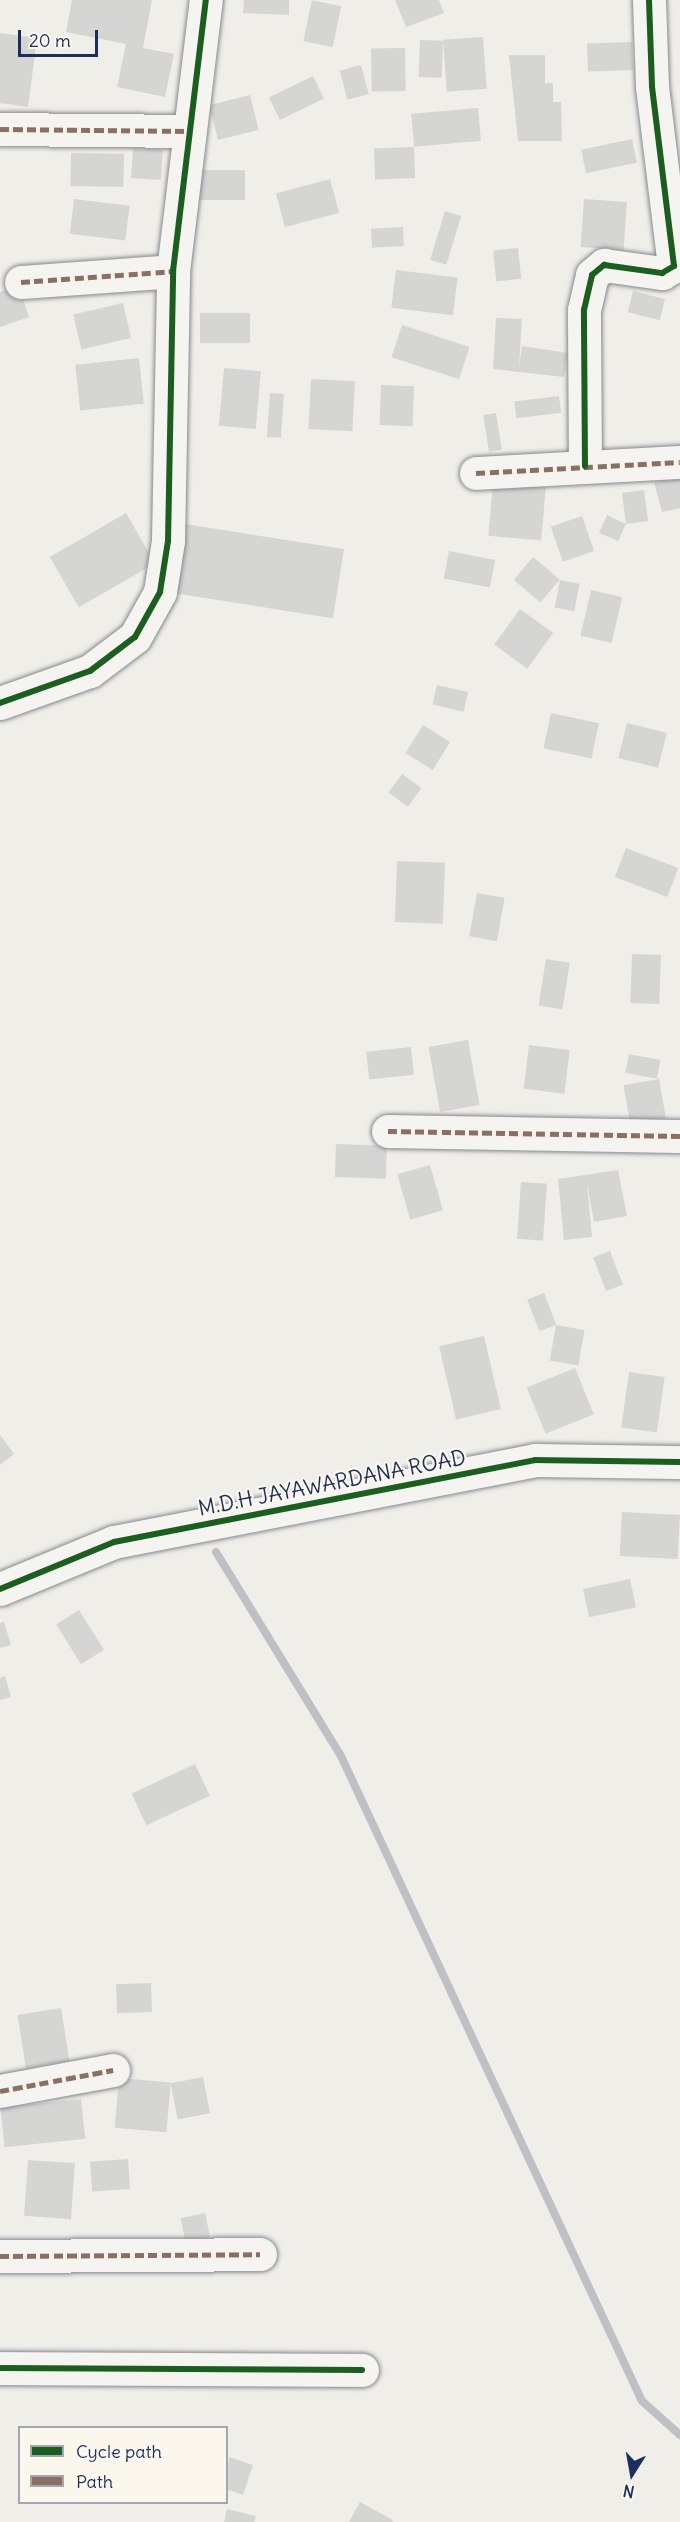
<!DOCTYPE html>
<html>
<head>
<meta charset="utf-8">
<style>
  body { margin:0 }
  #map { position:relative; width:680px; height:2522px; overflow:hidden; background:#efeee9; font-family:Delius,sans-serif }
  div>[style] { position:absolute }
  .stream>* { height:8px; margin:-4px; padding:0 4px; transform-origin:4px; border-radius:4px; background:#bec0c6 }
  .building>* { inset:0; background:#d5d5d4; transform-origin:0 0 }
  .roads { filter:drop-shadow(0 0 2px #868a90) drop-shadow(0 0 2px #868a90) }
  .minor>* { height:33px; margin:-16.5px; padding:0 16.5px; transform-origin:16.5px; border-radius:16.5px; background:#f5f4f0 }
  .quiet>* { height:4.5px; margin-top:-2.25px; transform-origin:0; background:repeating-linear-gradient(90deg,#8d6e63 0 9px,transparent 0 13.5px) }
  .cycleway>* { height:6px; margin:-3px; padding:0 3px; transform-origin:3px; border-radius:3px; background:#1b5e20 }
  span { translate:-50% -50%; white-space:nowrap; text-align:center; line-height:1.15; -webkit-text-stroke:4.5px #fbf7ec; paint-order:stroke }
  .street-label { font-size:21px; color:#1b2f5e }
  .legend { position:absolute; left:18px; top:2426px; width:210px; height:78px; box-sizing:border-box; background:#fbf7ec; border:2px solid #a1a7b3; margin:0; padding:8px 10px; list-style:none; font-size:18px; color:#1b2f5e }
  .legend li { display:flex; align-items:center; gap:12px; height:30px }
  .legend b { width:30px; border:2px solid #a1a7b3 }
  .north { position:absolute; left:602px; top:2444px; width:60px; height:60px; -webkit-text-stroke:4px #fbf7ec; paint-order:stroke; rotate:191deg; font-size:16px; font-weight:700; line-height:24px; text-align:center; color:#1b2f5e }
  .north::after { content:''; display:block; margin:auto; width:21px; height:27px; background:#1b2f5e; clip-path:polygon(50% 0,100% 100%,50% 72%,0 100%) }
  .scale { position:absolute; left:18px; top:30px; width:80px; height:27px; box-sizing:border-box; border:3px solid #1b2f5e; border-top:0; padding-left:8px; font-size:18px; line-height:21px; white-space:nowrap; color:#1b2f5e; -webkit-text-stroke:4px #fbf7ec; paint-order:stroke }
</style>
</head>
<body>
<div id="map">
  <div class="stream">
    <i style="left:216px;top:1552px;width:237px;rotate:58.5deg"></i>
    <i style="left:340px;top:1754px;width:714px;rotate:64.98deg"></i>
    <i style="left:642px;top:2401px;width:51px;rotate:41.8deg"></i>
  </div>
  <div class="building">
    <i style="clip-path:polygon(72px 0,152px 0,143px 48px,174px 54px,165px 97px,117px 87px,126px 44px,66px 32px)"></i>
    <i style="clip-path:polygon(244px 0,289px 0,289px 15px,243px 13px)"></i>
    <i style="left:312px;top:0;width:30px;height:42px;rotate:12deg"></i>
    <i style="clip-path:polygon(395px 0,439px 0,444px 13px,406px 27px)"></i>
    <i style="clip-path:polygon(0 33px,37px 38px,28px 107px,0 103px)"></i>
    <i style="left:483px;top:37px;width:52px;height:40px;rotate:86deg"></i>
    <i style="left:420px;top:40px;width:23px;height:37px;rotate:2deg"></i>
    <i style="left:632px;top:42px;width:28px;height:45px;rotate:88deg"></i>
    <i style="left:405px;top:48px;width:43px;height:34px;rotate:89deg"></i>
    <i style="clip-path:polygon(509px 55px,545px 55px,545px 83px,553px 83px,553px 102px,561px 102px,562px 141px,518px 141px)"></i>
    <i style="left:361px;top:65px;width:30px;height:22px;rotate:75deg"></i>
    <i style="left:313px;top:76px;width:25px;height:49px;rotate:64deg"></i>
    <i style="left:250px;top:95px;width:36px;height:42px;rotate:76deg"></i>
    <i style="left:478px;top:108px;width:33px;height:67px;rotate:85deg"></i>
    <i style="left:632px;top:139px;width:24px;height:52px;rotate:78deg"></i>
    <i style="left:414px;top:147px;width:31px;height:40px;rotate:88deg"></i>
    <i style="left:133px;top:148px;width:30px;height:30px;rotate:4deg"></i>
    <i style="left:71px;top:153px;width:53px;height:33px;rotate:1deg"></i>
    <i style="left:198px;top:170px;width:47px;height:30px"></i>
    <i style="left:330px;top:179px;width:35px;height:56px;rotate:75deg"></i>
    <i style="left:74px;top:199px;width:56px;height:35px;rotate:7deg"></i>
    <i style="left:584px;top:199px;width:43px;height:48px;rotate:4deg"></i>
    <i style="left:445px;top:211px;width:17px;height:51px;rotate:17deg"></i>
    <i style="left:403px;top:227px;width:19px;height:32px;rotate:87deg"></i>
    <i style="left:518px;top:248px;width:31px;height:25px;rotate:84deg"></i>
    <i style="left:396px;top:270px;width:62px;height:38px;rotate:7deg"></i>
    <i style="clip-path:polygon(19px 286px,29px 317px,0 327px,0 292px)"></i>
    <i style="left:633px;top:291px;width:33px;height:22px;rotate:14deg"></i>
    <i style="left:123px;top:303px;width:36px;height:51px;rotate:77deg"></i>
    <i style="left:250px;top:313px;width:30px;height:50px;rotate:90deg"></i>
    <i style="clip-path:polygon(496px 318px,522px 319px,519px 367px,522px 346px,568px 353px,564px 377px,493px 369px)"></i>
    <i style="left:402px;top:325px;width:71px;height:34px;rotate:18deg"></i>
    <i style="left:139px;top:358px;width:46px;height:64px;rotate:84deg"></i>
    <i style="left:224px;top:368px;width:37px;height:58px;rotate:5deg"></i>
    <i style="left:311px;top:379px;width:44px;height:50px;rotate:3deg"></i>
    <i style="left:381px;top:385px;width:33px;height:40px;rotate:2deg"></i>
    <i style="left:270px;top:393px;width:14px;height:44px;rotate:4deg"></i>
    <i style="left:559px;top:396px;width:17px;height:45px;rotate:83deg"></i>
    <i style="left:496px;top:413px;width:37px;height:13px;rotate:81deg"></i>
    <i style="clip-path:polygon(680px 476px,680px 508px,662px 512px,654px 482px)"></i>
    <i style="left:493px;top:483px;width:53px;height:53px;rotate:5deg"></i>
    <i style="clip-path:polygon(644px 490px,648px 521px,626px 524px,618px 541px,599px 533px,607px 515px,626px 524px,622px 493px)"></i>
    <i style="left:126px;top:513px;width:58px;height:88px;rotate:60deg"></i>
    <i style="left:582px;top:516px;width:37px;height:33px;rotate:71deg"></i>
    <i style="left:179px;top:523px;width:167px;height:70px;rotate:9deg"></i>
    <i style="left:449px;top:551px;width:47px;height:28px;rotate:11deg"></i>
    <i style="left:533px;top:557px;width:35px;height:30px;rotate:40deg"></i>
    <i style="left:560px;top:580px;width:20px;height:28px;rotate:11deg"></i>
    <i style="left:591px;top:590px;width:32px;height:47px;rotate:13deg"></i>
    <i style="left:520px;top:609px;width:41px;height:44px;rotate:36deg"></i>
    <i style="left:437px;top:685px;width:32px;height:20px;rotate:13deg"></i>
    <i style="left:551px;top:713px;width:49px;height:36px;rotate:12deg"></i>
    <i style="left:627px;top:723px;width:41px;height:36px;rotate:14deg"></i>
    <i style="left:423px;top:725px;width:32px;height:33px;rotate:32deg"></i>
    <i style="left:402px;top:774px;width:24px;height:23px;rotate:36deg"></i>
    <i style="left:626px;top:848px;width:56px;height:31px;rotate:21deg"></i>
    <i style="left:397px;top:861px;width:48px;height:61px;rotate:2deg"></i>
    <i style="left:477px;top:893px;width:28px;height:44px;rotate:10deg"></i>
    <i style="left:632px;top:954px;width:29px;height:49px;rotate:2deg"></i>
    <i style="left:546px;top:959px;width:24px;height:47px;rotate:9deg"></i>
    <i style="left:468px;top:1040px;width:66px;height:40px;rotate:80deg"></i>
    <i style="left:529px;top:1045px;width:41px;height:44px;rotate:7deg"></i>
    <i style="left:411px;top:1047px;width:28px;height:45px;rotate:84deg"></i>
    <i style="left:629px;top:1054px;width:32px;height:19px;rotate:11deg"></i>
    <i style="left:659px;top:1079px;width:41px;height:36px;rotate:80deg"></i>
    <i style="left:336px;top:1144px;width:51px;height:33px;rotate:2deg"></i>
    <i style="left:430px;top:1165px;width:47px;height:34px;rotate:74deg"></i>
    <i style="clip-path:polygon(618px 1170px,627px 1216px,594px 1222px,587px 1183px,592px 1237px,564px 1240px,558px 1179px)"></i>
    <i style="left:521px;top:1182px;width:26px;height:57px;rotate:4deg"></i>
    <i style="left:610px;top:1251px;width:36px;height:18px;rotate:69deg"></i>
    <i style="left:544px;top:1293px;width:34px;height:18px;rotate:69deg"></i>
    <i style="left:556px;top:1325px;width:29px;height:36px;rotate:10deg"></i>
    <i style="left:484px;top:1336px;width:75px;height:46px;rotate:77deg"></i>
    <i style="left:575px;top:1368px;width:50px;height:52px;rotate:68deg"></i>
    <i style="left:629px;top:1372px;width:36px;height:56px;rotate:8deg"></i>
    <i style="clip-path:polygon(0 1435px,14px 1454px,0 1465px)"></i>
    <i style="left:622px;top:1512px;width:58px;height:44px;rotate:3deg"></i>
    <i style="left:630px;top:1579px;width:29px;height:48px;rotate:78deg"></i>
    <i style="left:79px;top:1610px;width:47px;height:27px;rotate:58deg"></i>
    <i style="clip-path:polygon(4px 1622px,11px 1645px,0 1648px,0 1623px)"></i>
    <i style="clip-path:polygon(5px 1676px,11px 1697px,0 1700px,0 1678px)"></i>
    <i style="left:195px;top:1764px;width:35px;height:70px;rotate:65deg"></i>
    <i style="left:151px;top:1983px;width:29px;height:35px;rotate:88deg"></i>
    <i style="left:61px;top:2008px;width:54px;height:44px;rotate:81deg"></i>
    <i style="left:203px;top:2077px;width:37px;height:33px;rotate:79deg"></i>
    <i style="left:119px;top:2078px;width:52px;height:50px;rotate:5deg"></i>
    <i style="left:81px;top:2099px;width:40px;height:81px;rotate:84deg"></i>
    <i style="left:128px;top:2159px;width:30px;height:38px;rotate:86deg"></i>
    <i style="left:28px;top:2160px;width:47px;height:56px;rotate:4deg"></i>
    <i style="left:205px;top:2213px;width:25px;height:25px;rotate:78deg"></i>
    <i style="clip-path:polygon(229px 2457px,253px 2465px,243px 2495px,226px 2489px)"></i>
    <i style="clip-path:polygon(360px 2502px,393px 2520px,392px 2522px,349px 2522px)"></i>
    <i style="clip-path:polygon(227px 2509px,256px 2516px,254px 2522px,224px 2522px)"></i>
  </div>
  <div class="roads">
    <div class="minor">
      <i style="left:0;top:129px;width:188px;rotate:0.6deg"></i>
      <i style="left:21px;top:282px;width:152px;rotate:-4.1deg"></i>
      <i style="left:585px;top:466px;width:156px;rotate:-90.4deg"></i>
      <i style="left:584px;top:310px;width:36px;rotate:-77deg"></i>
      <i style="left:592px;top:275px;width:16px;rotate:-40deg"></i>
      <i style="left:604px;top:265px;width:59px;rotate:7.9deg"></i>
      <i style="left:662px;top:273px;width:14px;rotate:-30deg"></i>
      <i style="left:674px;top:266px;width:181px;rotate:-97deg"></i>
      <i style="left:652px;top:86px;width:86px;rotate:-92deg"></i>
      <i style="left:476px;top:473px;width:204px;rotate:-3.1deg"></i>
      <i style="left:0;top:703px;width:96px;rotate:-19.6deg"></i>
      <i style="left:90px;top:671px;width:56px;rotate:-37.1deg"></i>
      <i style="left:135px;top:637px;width:51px;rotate:-60.9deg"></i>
      <i style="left:160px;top:592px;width:52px;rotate:-81.1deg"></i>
      <i style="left:168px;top:541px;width:270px;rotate:-88.9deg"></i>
      <i style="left:173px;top:271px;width:273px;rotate:-83.1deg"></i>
      <i style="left:388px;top:1131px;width:292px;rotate:1deg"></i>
      <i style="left:0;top:1589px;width:123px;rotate:-22.4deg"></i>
      <i style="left:114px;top:1542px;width:429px;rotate:-11deg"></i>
      <i style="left:535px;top:1460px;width:145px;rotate:0.8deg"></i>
      <i style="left:0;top:2091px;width:115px;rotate:-10.5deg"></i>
      <i style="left:0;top:2256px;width:260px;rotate:-0.4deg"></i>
      <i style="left:0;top:2368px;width:362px;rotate:0.3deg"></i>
    </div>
  </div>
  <div class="quiet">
    <i style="left:0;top:129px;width:188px;rotate:0.6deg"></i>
    <i style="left:21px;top:282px;width:152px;rotate:-4.1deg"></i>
    <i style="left:476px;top:473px;width:204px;rotate:-3.1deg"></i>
    <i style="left:388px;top:1131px;width:292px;rotate:1deg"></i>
    <i style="left:0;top:2091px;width:115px;rotate:-10.5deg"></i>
    <i style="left:0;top:2256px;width:260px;rotate:-0.4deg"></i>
  </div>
  <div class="cycleway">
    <i style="left:585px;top:466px;width:156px;rotate:-90.4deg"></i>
    <i style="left:584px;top:310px;width:36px;rotate:-77deg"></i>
    <i style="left:592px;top:275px;width:16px;rotate:-40deg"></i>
    <i style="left:604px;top:265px;width:59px;rotate:7.9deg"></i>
    <i style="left:662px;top:273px;width:14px;rotate:-30deg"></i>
    <i style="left:674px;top:266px;width:181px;rotate:-97deg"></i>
    <i style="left:652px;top:86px;width:86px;rotate:-92deg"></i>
    <i style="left:0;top:703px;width:96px;rotate:-19.6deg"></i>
    <i style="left:90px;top:671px;width:56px;rotate:-37.1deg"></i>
    <i style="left:135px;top:637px;width:51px;rotate:-60.9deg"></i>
    <i style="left:160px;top:592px;width:52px;rotate:-81.1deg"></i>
    <i style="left:168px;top:541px;width:270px;rotate:-88.9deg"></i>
    <i style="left:173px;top:271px;width:273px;rotate:-83.1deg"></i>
    <i style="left:0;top:1589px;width:123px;rotate:-22.4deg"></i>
    <i style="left:114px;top:1542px;width:429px;rotate:-11deg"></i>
    <i style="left:535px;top:1460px;width:145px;rotate:0.8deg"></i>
    <i style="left:0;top:2368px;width:362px;rotate:0.3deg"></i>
  </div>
  <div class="street-label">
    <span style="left:332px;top:1483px;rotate:-11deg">M.D.H JAYAWARDANA ROAD</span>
  </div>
  <ul class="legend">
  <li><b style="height:8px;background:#1b5e20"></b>Cycle path</li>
  <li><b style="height:8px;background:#8d6e63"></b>Path</li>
  </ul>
  <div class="north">N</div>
  <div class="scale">20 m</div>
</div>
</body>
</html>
